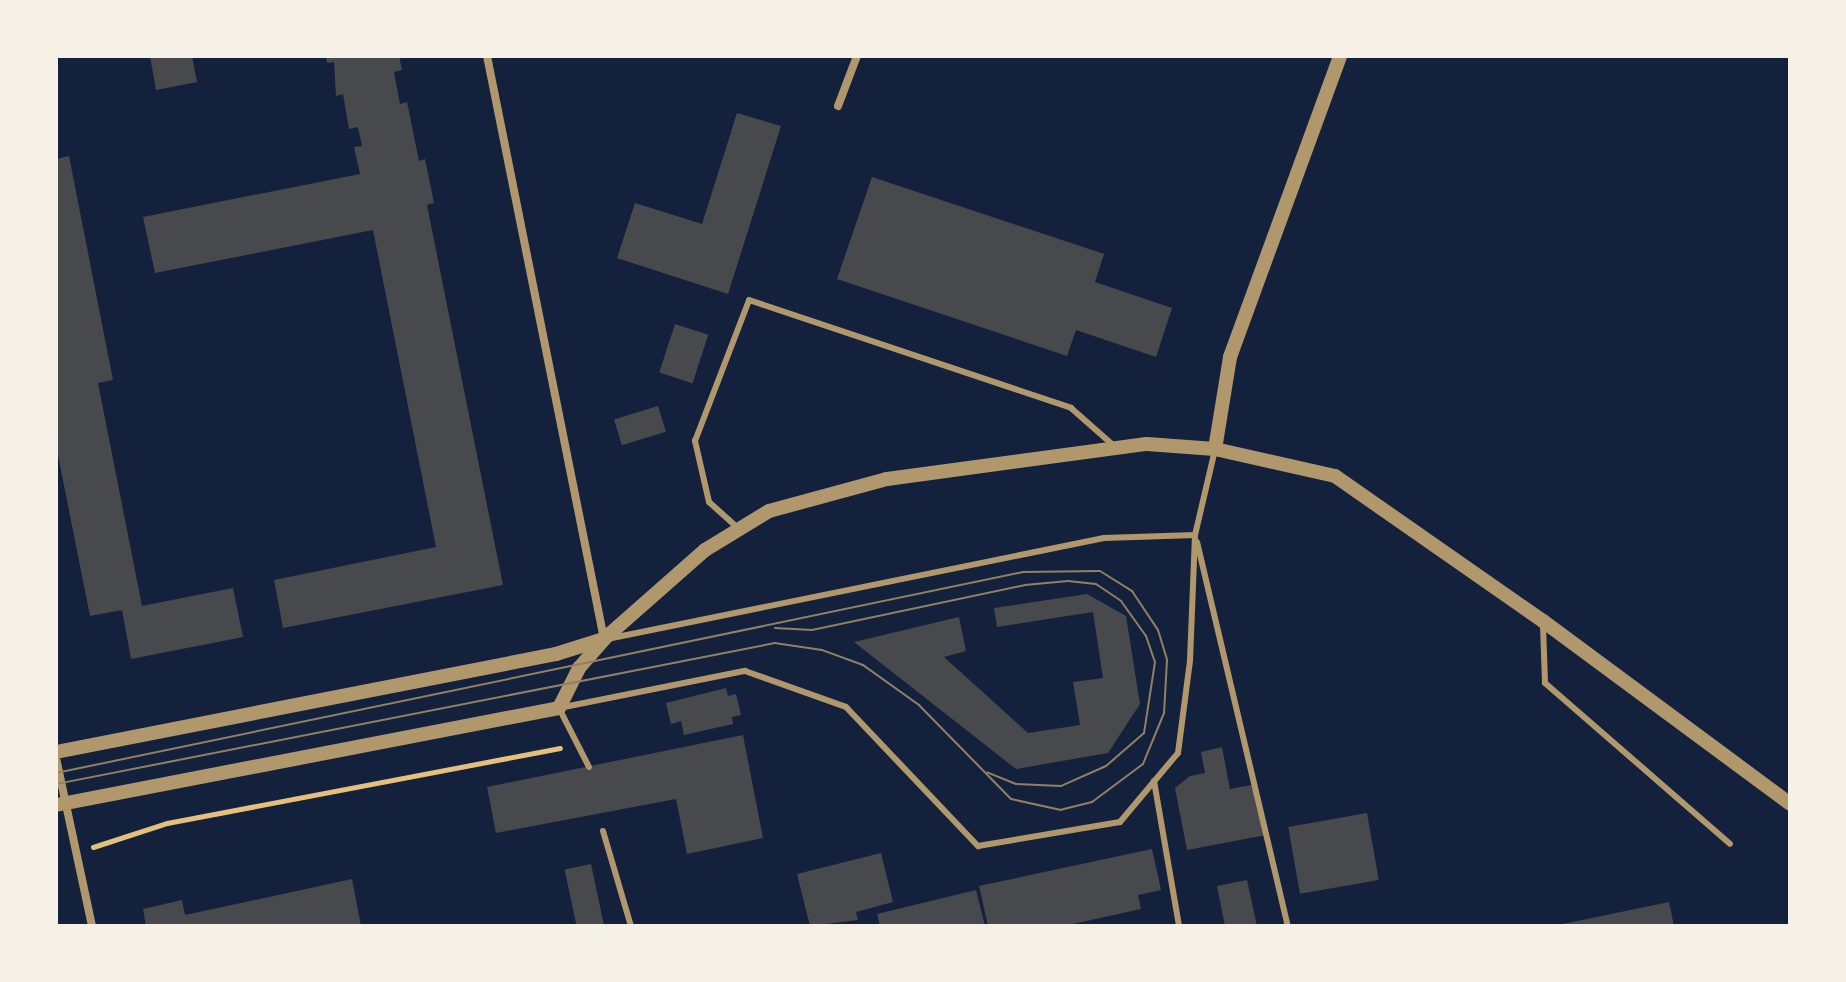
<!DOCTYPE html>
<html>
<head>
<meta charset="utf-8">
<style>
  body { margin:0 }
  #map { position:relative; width:1846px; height:982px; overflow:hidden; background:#14213d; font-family:"Exo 2",sans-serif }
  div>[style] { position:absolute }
  .building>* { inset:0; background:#48494c; transform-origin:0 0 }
  .path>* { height:5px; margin:-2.5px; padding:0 2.5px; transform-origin:2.5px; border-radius:2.5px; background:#e5c07b }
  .service>* { height:6px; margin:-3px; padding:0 3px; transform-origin:3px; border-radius:3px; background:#b1986c }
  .minor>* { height:8px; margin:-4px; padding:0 4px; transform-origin:4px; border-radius:4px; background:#b1986c }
  .tertiary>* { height:14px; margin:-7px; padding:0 7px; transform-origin:7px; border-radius:7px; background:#b1986c }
  .tram>* { height:2px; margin:-1px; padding:0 1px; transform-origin:1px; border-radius:1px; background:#918062 }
  span { translate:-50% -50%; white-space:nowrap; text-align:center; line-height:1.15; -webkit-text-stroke:6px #f6f1e7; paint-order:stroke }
  .frame { position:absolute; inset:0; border:58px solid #f6f1e7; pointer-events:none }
</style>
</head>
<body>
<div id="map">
  <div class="building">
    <i style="clip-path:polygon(150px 56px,192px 56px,197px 82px,156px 90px)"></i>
    <i style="clip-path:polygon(326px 56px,399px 56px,402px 70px,394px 72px,400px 104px,407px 102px,419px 161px,425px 159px,434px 203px,427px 205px,503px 585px,283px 628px,274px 580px,436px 547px,373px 230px,155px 273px,143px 217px,360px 174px,354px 147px,362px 146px,358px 127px,349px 129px,343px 94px,336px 96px,334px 62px,327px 63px)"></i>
    <i style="clip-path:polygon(737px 113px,781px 126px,728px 294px,617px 258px,635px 203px,702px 224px)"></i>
    <i style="clip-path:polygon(69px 156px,113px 380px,98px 383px,142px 606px,233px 588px,243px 637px,131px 659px,122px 610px,90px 616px,56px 445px,56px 159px)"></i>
    <i style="clip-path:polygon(872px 177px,1104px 254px,1095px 282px,1172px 308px,1156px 357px,1076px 330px,1067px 356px,837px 279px)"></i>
    <i style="left:675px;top:324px;width:35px;height:51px;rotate:18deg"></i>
    <i style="left:658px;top:406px;width:27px;height:46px;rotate:73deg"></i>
    <i style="clip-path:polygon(1087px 594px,1126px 616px,1140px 704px,1108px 753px,1016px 769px,854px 642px,959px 617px,966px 651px,944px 657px,1028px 733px,1080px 725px,1073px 682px,1103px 678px,1093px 612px,997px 627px,994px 608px)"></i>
    <i style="clip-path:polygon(726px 688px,728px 696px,736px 694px,741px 715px,732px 717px,733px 724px,684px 735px,681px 721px,671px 724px,666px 703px)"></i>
    <i style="clip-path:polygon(743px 735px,763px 838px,687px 854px,676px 799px,496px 833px,487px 787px)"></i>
    <i style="clip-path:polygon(1222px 747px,1230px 789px,1256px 784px,1266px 835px,1187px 850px,1175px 788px,1190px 776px,1205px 773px,1201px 752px)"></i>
    <i style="left:1367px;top:813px;width:68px;height:80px;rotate:80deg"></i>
    <i style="clip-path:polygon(1152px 849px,1161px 890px,1138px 895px,1141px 909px,1064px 926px,988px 926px,979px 886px)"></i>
    <i style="clip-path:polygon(881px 853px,893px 902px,856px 912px,858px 920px,810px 926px,797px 874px)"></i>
    <i style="left:591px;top:864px;width:63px;height:27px;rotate:78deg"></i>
    <i style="clip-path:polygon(352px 879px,361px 926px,146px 926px,143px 909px,182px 900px,185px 915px)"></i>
    <i style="clip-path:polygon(1247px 880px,1257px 926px,1225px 926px,1217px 886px)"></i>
    <i style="clip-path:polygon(976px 890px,985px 926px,880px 926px,877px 914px)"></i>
    <i style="clip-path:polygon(1669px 902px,1674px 926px,1558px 926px,1558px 925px)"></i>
  </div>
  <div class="path">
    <i style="left:93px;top:847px;width:78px;rotate:-18deg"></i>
    <i style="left:167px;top:823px;width:400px;rotate:-10.8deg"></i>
  </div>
  <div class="service">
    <i style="left:739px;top:529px;width:40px;rotate:-138deg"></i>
    <i style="left:709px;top:502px;width:63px;rotate:-102.9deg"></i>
    <i style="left:695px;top:441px;width:151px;rotate:-69deg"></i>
    <i style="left:749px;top:300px;width:340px;rotate:18.5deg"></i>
    <i style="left:1071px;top:408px;width:56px;rotate:41.4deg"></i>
    <i style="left:1197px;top:542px;width:395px;rotate:76.7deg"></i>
    <i style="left:1543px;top:625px;width:58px;rotate:88deg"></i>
    <i style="left:1545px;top:683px;width:245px;rotate:41deg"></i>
    <i style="left:612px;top:638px;width:502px;rotate:-11.49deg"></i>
    <i style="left:1104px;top:538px;width:91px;rotate:-1.9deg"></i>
    <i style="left:1195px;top:535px;width:87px;rotate:-76.8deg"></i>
    <i style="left:589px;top:767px;width:66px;rotate:-117deg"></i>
    <i style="left:559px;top:708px;width:190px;rotate:-11.3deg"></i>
    <i style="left:745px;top:671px;width:107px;rotate:19.6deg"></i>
    <i style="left:846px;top:707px;width:192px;rotate:46.5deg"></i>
    <i style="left:978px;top:846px;width:144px;rotate:-9.6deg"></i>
    <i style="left:1120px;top:822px;width:90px;rotate:-50deg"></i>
    <i style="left:1178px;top:753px;width:94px;rotate:-82.6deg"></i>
    <i style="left:1190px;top:660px;width:125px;rotate:-87.7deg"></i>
    <i style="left:1154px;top:781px;width:147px;rotate:80.2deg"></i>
    <i style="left:603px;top:831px;width:99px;rotate:73.6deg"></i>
  </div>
  <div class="minor">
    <i style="left:487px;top:56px;width:595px;rotate:78.65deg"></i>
    <i style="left:838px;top:106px;width:53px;rotate:-69.2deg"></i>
    <i style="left:56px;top:758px;width:172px;rotate:77.9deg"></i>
  </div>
  <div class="tertiary">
    <i style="left:1215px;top:449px;width:93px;rotate:-80.7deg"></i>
    <i style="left:1230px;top:357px;width:320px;rotate:-69.9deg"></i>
    <i style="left:56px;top:752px;width:510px;rotate:-11.09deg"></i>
    <i style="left:556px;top:654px;width:50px;rotate:-17.4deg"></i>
    <i style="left:56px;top:805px;width:512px;rotate:-10.92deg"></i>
    <i style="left:559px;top:708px;width:45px;rotate:-63.4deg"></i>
    <i style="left:579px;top:668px;width:38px;rotate:-49deg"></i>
    <i style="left:604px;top:639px;width:135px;rotate:-41.4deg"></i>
    <i style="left:705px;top:550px;width:75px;rotate:-31.4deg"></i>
    <i style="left:769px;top:511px;width:122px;rotate:-15.2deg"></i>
    <i style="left:887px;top:479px;width:262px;rotate:-7.7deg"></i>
    <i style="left:1147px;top:444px;width:68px;rotate:4.2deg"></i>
    <i style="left:1215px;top:449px;width:123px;rotate:12.7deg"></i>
    <i style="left:1335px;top:476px;width:254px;rotate:34.9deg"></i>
    <i style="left:1543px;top:621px;width:307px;rotate:36.5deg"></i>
  </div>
  <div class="tram">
    <i style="left:775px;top:628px;width:37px;rotate:3deg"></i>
    <i style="left:812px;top:630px;width:218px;rotate:-11.9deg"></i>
    <i style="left:1025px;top:585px;width:43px;rotate:-5.3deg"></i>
    <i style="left:1068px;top:581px;width:28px;rotate:6deg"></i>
    <i style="left:1096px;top:584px;width:30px;rotate:34deg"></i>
    <i style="left:1121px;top:601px;width:43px;rotate:54.5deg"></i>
    <i style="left:1146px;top:636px;width:28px;rotate:71deg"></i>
    <i style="left:1155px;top:662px;width:72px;rotate:98.8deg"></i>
    <i style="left:1144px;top:733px;width:50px;rotate:139deg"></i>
    <i style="left:1106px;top:766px;width:49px;rotate:156deg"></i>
    <i style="left:1061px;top:786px;width:45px;rotate:-177.5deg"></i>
    <i style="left:1016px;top:784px;width:31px;rotate:-158deg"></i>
    <i style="left:56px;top:773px;width:988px;rotate:-11.74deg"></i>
    <i style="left:1023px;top:572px;width:77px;rotate:-0.7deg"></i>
    <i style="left:1100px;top:571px;width:38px;rotate:32deg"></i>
    <i style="left:1132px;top:591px;width:47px;rotate:56.3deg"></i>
    <i style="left:1158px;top:630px;width:31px;rotate:73deg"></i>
    <i style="left:1167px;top:660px;width:53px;rotate:93.2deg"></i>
    <i style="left:1164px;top:713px;width:55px;rotate:112.4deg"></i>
    <i style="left:1143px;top:764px;width:64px;rotate:143.3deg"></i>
    <i style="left:1092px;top:802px;width:32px;rotate:166deg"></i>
    <i style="left:1061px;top:810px;width:51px;rotate:-167.6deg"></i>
    <i style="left:1011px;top:799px;width:132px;rotate:-134.4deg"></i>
    <i style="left:919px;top:705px;width:69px;rotate:-144.5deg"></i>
    <i style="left:863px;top:665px;width:44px;rotate:-159.9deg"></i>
    <i style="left:822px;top:650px;width:48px;rotate:-171.5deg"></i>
    <i style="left:775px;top:643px;width:733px;rotate:168.9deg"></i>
  </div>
  <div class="frame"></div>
</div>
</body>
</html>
